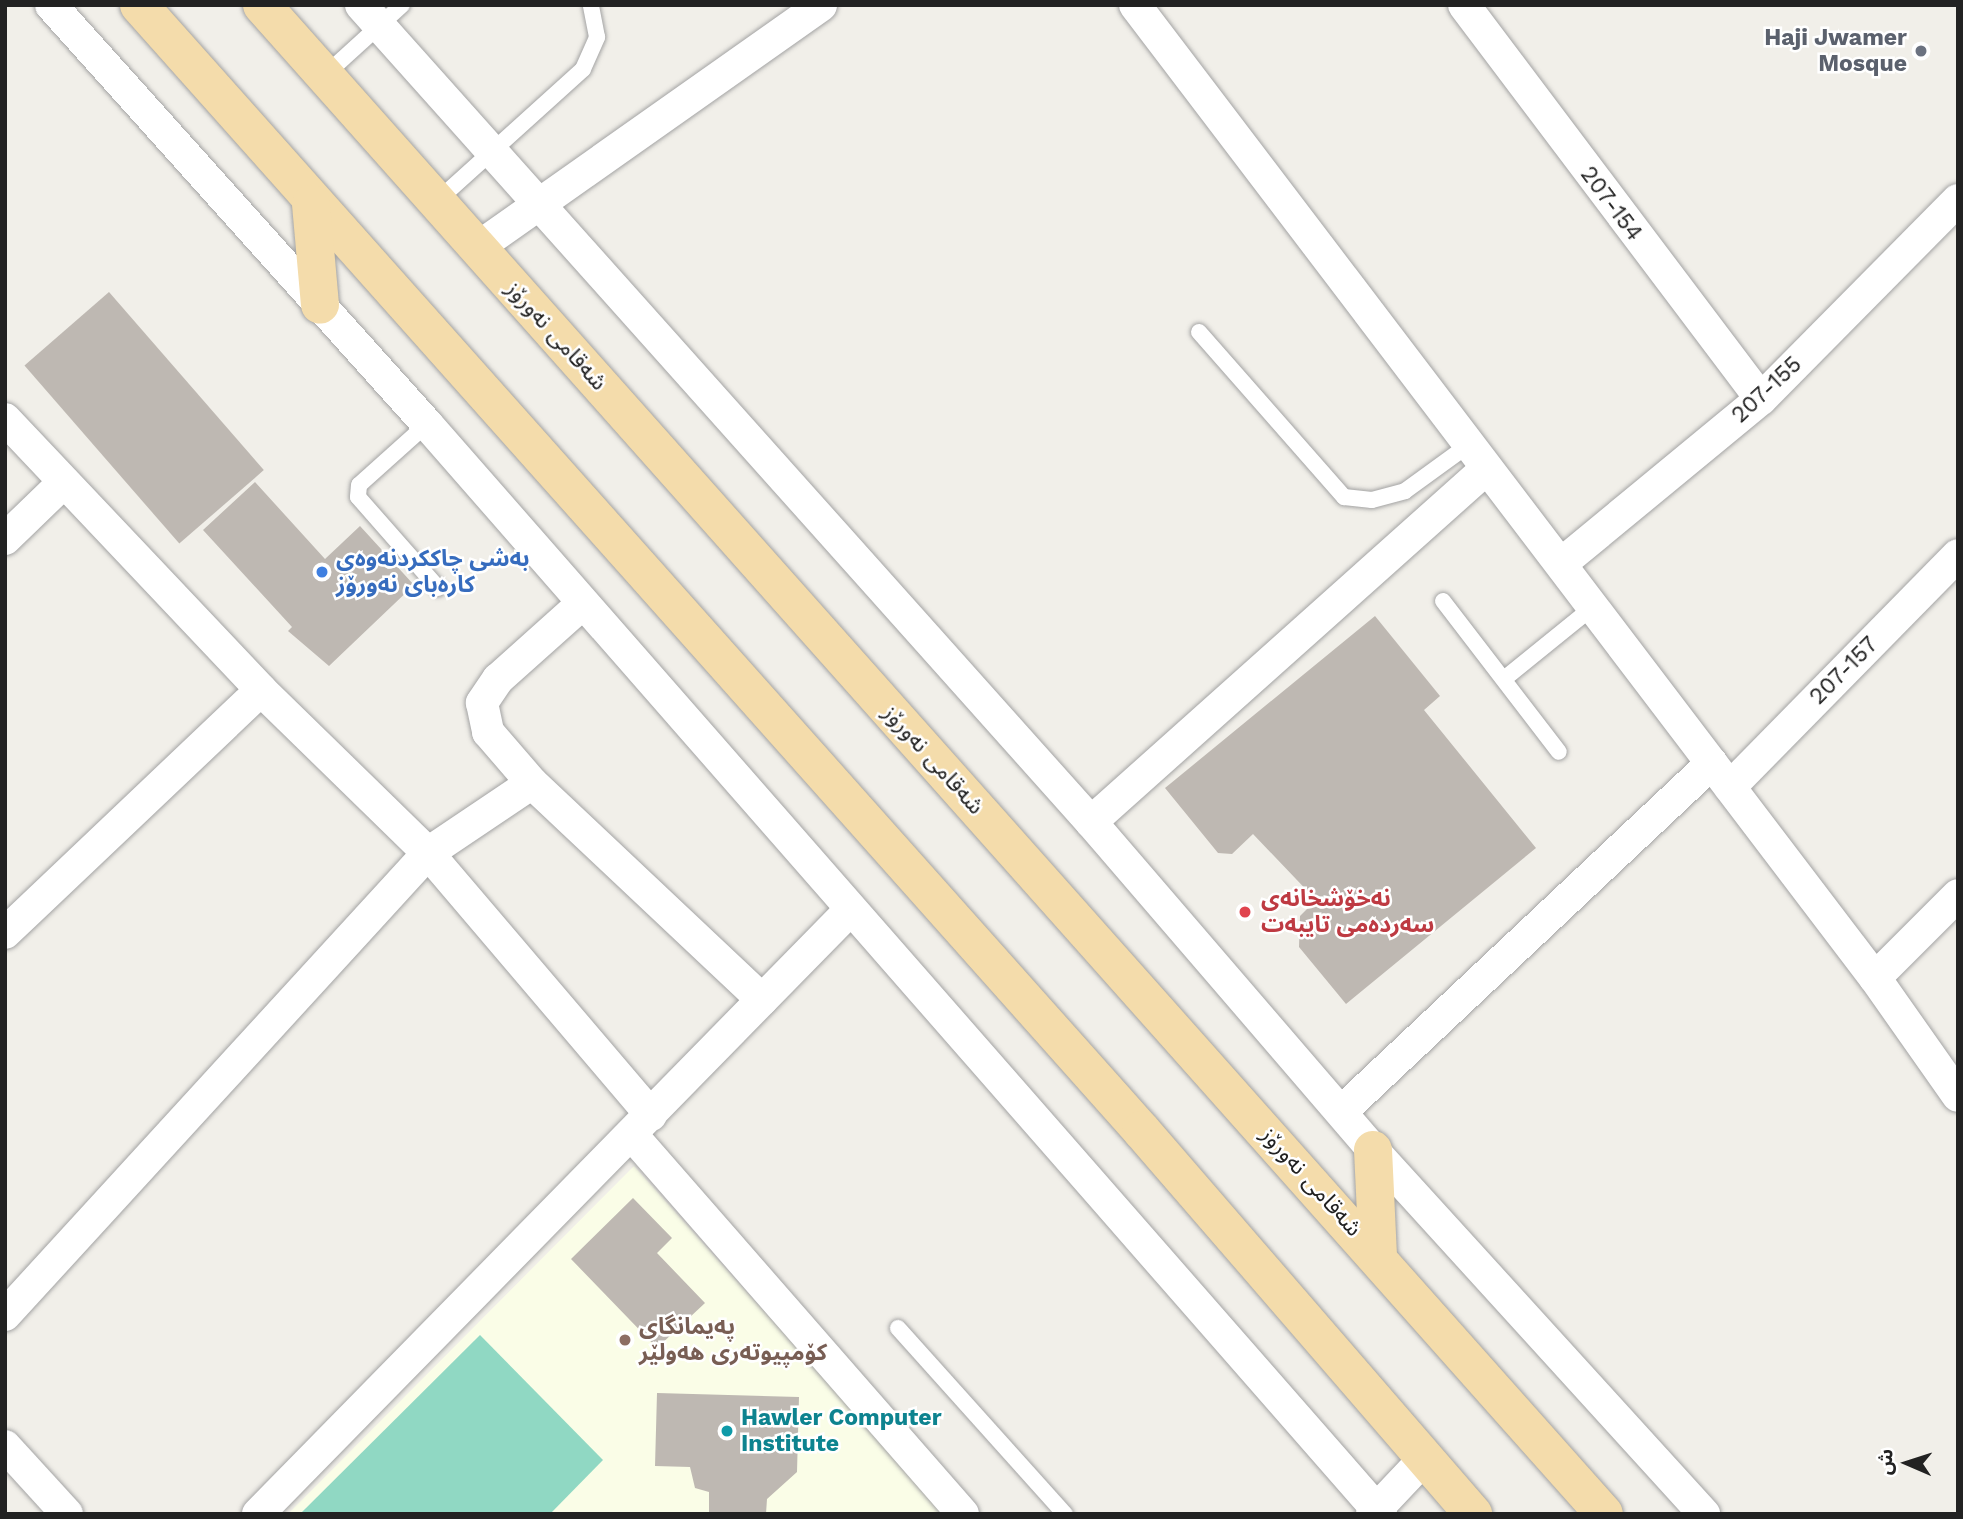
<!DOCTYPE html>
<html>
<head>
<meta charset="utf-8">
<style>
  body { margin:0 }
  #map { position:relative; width:1963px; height:1519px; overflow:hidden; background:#f1efe9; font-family:"Work Sans","Noto Sans Arabic",sans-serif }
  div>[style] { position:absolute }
  .education>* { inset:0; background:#fafde7 }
  .pitch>* { inset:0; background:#90d8c3 }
  .building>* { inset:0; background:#beb8b2; transform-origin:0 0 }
  .roads { filter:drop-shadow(0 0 2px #a3a3a3) drop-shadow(0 0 2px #a3a3a3) }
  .lane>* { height:16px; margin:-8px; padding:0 8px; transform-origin:8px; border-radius:8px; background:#fff }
  .street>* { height:32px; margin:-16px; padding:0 16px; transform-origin:16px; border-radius:16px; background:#fff }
  .primary>* { height:38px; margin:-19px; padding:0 19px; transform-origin:19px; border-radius:19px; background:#f4dcab }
  .dots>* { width:19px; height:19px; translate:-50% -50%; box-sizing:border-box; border:4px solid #fff; border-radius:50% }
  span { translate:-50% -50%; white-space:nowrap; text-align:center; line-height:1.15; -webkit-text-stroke:5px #fff; paint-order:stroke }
  .worship-label { font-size:23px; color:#5b616d; font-weight:700 }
  .right { translate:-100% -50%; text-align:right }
  .street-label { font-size:23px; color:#222 }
  .shop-label { font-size:23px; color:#366cbe; font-weight:700 }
  .left { translate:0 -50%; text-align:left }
  .health-label { font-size:23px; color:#be3a42; font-weight:700 }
  .education-label { font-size:23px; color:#785e54; font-weight:700 }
  .culture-label { font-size:23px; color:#0d838f; font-weight:700 }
  .frame { position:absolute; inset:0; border:7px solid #222; pointer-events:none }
  .north { position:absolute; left:1872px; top:1428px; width:70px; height:70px; -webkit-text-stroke:5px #fff; paint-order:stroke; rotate:273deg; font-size:19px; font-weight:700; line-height:28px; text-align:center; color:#222 }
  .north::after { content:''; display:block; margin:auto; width:24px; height:32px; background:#222; clip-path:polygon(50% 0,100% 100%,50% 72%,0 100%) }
</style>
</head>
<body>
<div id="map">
  <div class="education">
    <i style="clip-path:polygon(634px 1166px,945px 1514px,288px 1514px)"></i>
  </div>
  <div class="pitch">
    <i style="clip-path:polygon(480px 1335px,603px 1460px,550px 1514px,300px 1514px)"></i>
  </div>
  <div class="building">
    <i style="left:109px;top:292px;width:236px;height:112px;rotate:49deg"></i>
    <i style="clip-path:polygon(255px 482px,325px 559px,360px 526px,414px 585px,329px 666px,288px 631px,292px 627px,203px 530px)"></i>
    <i style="clip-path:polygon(1375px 616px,1440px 696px,1424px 710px,1536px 848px,1346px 1004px,1299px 947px,1300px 916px,1316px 900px,1253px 834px,1232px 854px,1218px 853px,1165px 788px)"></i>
    <i style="clip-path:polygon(633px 1198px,672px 1238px,657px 1253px,705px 1303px,657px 1348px,571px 1259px)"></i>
    <i style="clip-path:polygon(657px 1393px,799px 1397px,797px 1472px,767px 1499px,766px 1514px,709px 1514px,709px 1492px,695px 1488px,690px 1467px,655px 1466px)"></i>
  </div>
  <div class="roads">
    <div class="lane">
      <i style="left:324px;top:76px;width:105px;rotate:-42.3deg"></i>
      <i style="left:436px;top:202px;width:198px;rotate:-42.1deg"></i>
      <i style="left:583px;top:69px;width:35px;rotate:-66deg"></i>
      <i style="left:597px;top:37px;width:33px;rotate:-101deg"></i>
      <i style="left:1199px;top:332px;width:220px;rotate:48.7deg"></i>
      <i style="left:1344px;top:497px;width:28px;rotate:6deg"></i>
      <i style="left:1372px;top:500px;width:34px;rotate:-15deg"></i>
      <i style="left:1405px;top:491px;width:77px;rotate:-36deg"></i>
      <i style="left:427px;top:424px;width:91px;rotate:138.1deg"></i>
      <i style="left:359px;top:485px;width:12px;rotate:95deg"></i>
      <i style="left:358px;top:497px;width:121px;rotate:48.7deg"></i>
      <i style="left:1443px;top:601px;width:190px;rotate:52.5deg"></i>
      <i style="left:1504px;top:679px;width:114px;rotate:-39deg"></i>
      <i style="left:898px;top:1328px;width:250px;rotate:48.1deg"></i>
    </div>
    <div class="street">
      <i style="left:51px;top:5px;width:563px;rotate:48.1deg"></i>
      <i style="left:427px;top:424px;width:1449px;rotate:48.81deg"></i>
      <i style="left:361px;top:5px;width:1096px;rotate:48.22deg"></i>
      <i style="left:1091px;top:822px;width:433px;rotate:49.3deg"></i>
      <i style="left:1373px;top:1150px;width:492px;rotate:47.7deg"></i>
      <i style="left:1135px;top:5px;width:1222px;rotate:52.75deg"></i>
      <i style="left:1875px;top:978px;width:144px;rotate:54.9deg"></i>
      <i style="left:1464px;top:5px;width:493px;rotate:53deg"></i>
      <i style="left:477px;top:248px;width:421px;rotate:-35.2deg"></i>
      <i style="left:5px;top:419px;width:373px;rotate:46.6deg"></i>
      <i style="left:261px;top:690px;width:233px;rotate:44.3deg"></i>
      <i style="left:428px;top:853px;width:344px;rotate:49.6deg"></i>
      <i style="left:5px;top:539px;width:82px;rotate:-44deg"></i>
      <i style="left:1562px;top:563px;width:258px;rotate:-39.5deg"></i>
      <i style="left:1761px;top:399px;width:280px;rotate:-45.3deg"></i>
      <i style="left:582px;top:604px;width:113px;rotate:138.2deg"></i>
      <i style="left:498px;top:679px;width:29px;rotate:124deg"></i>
      <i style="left:482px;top:703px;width:30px;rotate:78deg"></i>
      <i style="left:488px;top:732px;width:67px;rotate:49.2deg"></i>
      <i style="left:532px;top:783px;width:316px;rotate:43.3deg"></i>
      <i style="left:1730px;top:787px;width:325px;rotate:-45.5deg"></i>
      <i style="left:1091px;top:822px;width:528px;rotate:-41.78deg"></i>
      <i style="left:5px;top:933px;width:353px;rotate:-43.5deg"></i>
      <i style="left:1875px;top:978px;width:117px;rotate:-45deg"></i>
      <i style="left:1341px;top:1112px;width:509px;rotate:-43.25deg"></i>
      <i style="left:632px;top:1135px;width:503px;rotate:48.87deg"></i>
      <i style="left:5px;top:1315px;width:626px;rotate:-47.52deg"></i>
      <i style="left:428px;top:853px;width:125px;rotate:-33.9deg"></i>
      <i style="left:5px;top:1446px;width:92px;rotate:47.6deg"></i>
      <i style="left:258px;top:1514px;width:846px;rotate:-45.57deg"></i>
      <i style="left:1372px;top:1514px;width:76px;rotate:-46.6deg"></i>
    </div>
    <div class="primary">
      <i style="left:139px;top:5px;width:1507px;rotate:48.31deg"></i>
      <i style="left:1141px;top:1130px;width:508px;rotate:49.15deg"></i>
      <i style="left:262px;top:5px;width:2019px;rotate:48.35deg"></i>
      <i style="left:311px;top:204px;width:101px;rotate:84.9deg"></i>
      <i style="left:1373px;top:1150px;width:105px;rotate:87.3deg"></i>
    </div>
  </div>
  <div class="dots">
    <i style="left:1921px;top:51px;background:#6b7280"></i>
    <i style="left:322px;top:572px;background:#3f7fe0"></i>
    <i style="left:1245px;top:912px;background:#e0444e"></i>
    <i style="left:625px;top:1340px;background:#8d6e63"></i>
    <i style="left:727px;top:1431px;background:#0f9aa8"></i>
  </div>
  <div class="worship-label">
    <span class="right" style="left:1907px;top:51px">Haji Jwamer<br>Mosque</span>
  </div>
  <div class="street-label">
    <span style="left:1611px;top:204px;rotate:53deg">207-154</span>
    <span style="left:556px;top:336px;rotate:48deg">شەقامی نەورۆز</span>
    <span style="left:1767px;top:390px;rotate:-43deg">207-155</span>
    <span style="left:1844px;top:671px;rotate:-45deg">207-157</span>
    <span style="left:933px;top:760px;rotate:48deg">شەقامی نەورۆز</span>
    <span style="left:1311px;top:1182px;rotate:48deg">شەقامی نەورۆز</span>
  </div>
  <div class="shop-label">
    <span class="left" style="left:336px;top:572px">به‌شی چاككردنه‌وه‌ی<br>كاره‌بای نه‌ورۆز</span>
  </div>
  <div class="health-label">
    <span class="left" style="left:1261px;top:912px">نەخۆشخانەی<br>سەردەمی تایبەت</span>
  </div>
  <div class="education-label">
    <span class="left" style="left:639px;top:1340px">پەیمانگای<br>کۆمپیوتەری هەولێر</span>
  </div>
  <div class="culture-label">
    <span class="left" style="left:741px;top:1431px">Hawler Computer<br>Institute</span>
  </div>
  <div class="frame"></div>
  <div class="north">ش</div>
</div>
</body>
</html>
